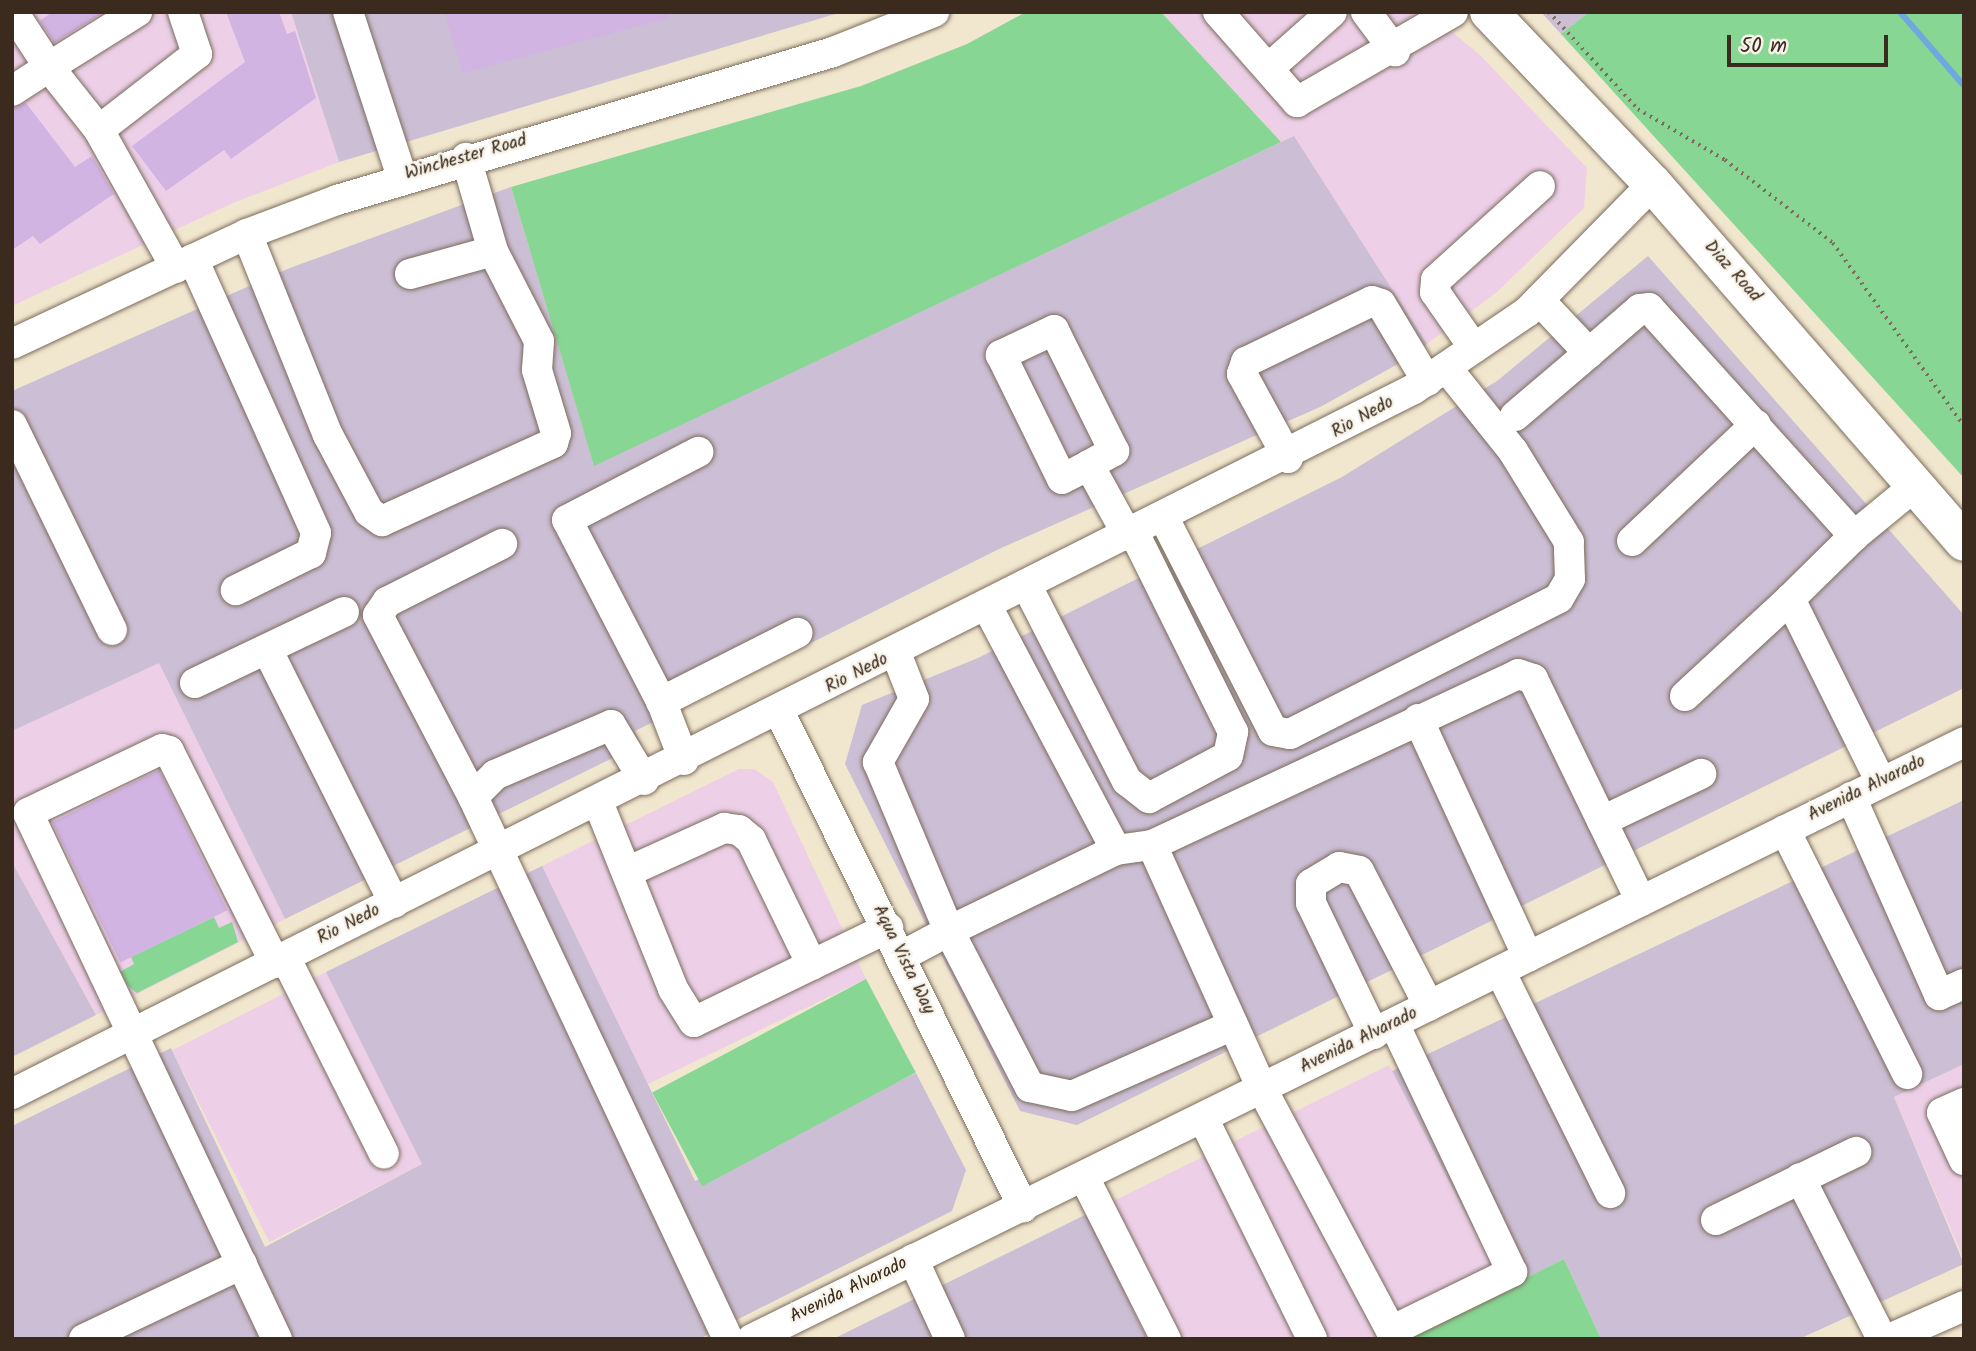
<!DOCTYPE html>
<html>
<head>
<meta charset="utf-8">
<style>
  body { margin:0 }
  #map { position:relative; width:1976px; height:1351px; overflow:hidden; background:#f1e6ce; font-family:Kalam,sans-serif }
  div>[style] { position:absolute }
  .built>* { inset:0; background:#edd0e8; transform-origin:0 0 }
  .industrial>* { inset:0; background:#ccbed4 }
  .green>* { inset:0; background:#88d694; transform-origin:0 0 }
  .stream>* { height:6px; margin:-3px; padding:0 3px; transform-origin:3px; border-radius:3px; background:#6ea8de }
  .building>* { inset:0; background:#d2b4e2; transform-origin:0 0 }
  .path>* { height:3.5px; margin-top:-1.75px; transform-origin:0; background:repeating-linear-gradient(90deg,#7b6c5c 0 2px,transparent 0 7px) }
  .roads { filter:drop-shadow(0 0 2px #7b6c5c) drop-shadow(0 0 2px #7b6c5c) }
  .minor>* { height:30px; margin:-15px; padding:0 15px; transform-origin:15px; border-radius:15px; background:#fff }
  .major>* { height:38px; margin:-19px; padding:0 19px; transform-origin:19px; border-radius:19px; background:#fff }
  span { translate:-50% -50%; white-space:nowrap; text-align:center; line-height:1.15; -webkit-text-stroke:5px #f7f3e8; paint-order:stroke }
  .street-label { font-size:18px; color:#3b2a1e }
  .frame { position:absolute; inset:0; border:14px solid #3b2a1e; pointer-events:none }
  .scale { position:absolute; left:1727px; top:35px; width:161px; height:32px; box-sizing:border-box; border:4px solid #3b2a1e; border-top:0; padding-left:9px; font-size:21px; line-height:24px; white-space:nowrap; color:#3b2a1e; -webkit-text-stroke:5px #f7f3e8; paint-order:stroke }
</style>
</head>
<body>
<div id="map">
  <div class="built">
    <i style="clip-path:polygon(12px 12px,291px 12px,339px 162px,233px 203px,12px 306px)"></i>
    <i style="clip-path:polygon(1161px 12px,1428px 12px,1480px 55px,1587px 168px,1584px 208px,1497px 292px,1427px 344px,1294px 137px,1281px 142px)"></i>
    <i style="clip-path:polygon(159px 662px,285px 919px,96px 1015px,12px 862px,12px 731px)"></i>
    <i style="clip-path:polygon(739px 769px,754px 769px,773px 782px,866px 979px,648px 1084px,542px 866px)"></i>
    <i style="left:326px;top:972px;width:215px;height:173px;rotate:63deg"></i>
    <i style="clip-path:polygon(1964px 1064px,1964px 1260px,1894px 1097px)"></i>
    <i style="clip-path:polygon(1389px 1065px,1505px 1289px,1403px 1339px,1147px 1339px,1087px 1214px)"></i>
  </div>
  <div class="industrial">
    <i style="clip-path:polygon(291px 12px,842px 12px,339px 162px)"></i>
    <i style="clip-path:polygon(1541px 12px,1589px 12px,1561px 34px)"></i>
    <i style="clip-path:polygon(1294px 136px,1427px 344px,1416px 354px,1320px 407px,999px 549px,635px 731px,641px 744px,285px 919px,159px 663px,12px 731px,12px 391px,290px 268px,511px 187px,594px 465px)"></i>
    <i style="clip-path:polygon(1648px 256px,1964px 615px,1964px 688px,1077px 1125px,1020px 1111px,845px 764px,862px 705px,978px 658px,1342px 477px,1497px 381px)"></i>
    <i style="clip-path:polygon(1964px 800px,1964px 1064px,1894px 1097px,1964px 1264px,1799px 1339px,1601px 1339px,1564px 1259px,1505px 1289px,1392px 1071px)"></i>
    <i style="clip-path:polygon(12px 862px,96px 1015px,12px 1057px)"></i>
    <i style="clip-path:polygon(542px 866px,695px 1181px,916px 1073px,966px 1170px,952px 1211px,699px 1339px,12px 1339px,12px 1126px,171px 1048px,265px 1247px,422px 1164px,326px 972px)"></i>
    <i style="clip-path:polygon(1087px 1214px,1147px 1339px,833px 1339px)"></i>
  </div>
  <div class="green">
    <i style="clip-path:polygon(1026px 12px,1161px 12px,1281px 142px,594px 466px,511px 187px,861px 86px,967px 44px)"></i>
    <i style="clip-path:polygon(1589px 12px,1964px 12px,1964px 478px,1561px 34px)"></i>
    <i style="clip-path:polygon(214px 917px,219px 928px,232px 922px,238px 942px,137px 993px,128px 986px,120px 972px,134px 964px,131px 957px)"></i>
    <i style="left:866px;top:979px;width:106px;height:242px;rotate:62deg"></i>
    <i style="clip-path:polygon(1564px 1259px,1601px 1339px,1403px 1339px)"></i>
  </div>
  <div class="stream">
    <i style="left:1900px;top:12px;width:98px;rotate:49.1deg"></i>
  </div>
  <div class="building">
    <i style="clip-path:polygon(52px 12px,104px 12px,54px 43px,40px 21px)"></i>
    <i style="clip-path:polygon(226px 12px,279px 12px,287px 34px,295px 31px,316px 98px,231px 159px,224px 150px,166px 191px,132px 146px,245px 62px)"></i>
    <i style="clip-path:polygon(444px 12px,668px 12px,669px 18px,463px 73px)"></i>
    <i style="clip-path:polygon(26px 103px,75px 167px,92px 156px,114px 194px,40px 244px,33px 236px,12px 250px,12px 108px)"></i>
    <i style="left:159px;top:770px;width:156px;height:119px;rotate:64deg"></i>
  </div>
  <div class="path">
    <i style="left:1549px;top:12px;width:132px;rotate:47.5deg"></i>
    <i style="left:1638px;top:109px;width:101px;rotate:30.4deg"></i>
    <i style="left:1725px;top:160px;width:136px;rotate:37.5deg"></i>
    <i style="left:1833px;top:243px;width:225px;rotate:54.4deg"></i>
  </div>
  <div class="roads">
    <div class="minor">
      <i style="left:13px;top:12px;width:66px;rotate:56.8deg"></i>
      <i style="left:49px;top:67px;width:104px;rotate:-32deg"></i>
      <i style="left:348px;top:12px;width:174px;rotate:71.9deg"></i>
      <i style="left:1218px;top:12px;width:120px;rotate:48.7deg"></i>
      <i style="left:1297px;top:102px;width:180px;rotate:-30deg"></i>
      <i style="left:1366px;top:12px;width:49px;rotate:53.4deg"></i>
      <i style="left:1269px;top:68px;width:84px;rotate:-41.6deg"></i>
      <i style="left:12px;top:91px;width:44px;rotate:-33deg"></i>
      <i style="left:49px;top:67px;width:80px;rotate:51.6deg"></i>
      <i style="left:247px;top:234px;width:217px;rotate:68.1deg"></i>
      <i style="left:328px;top:435px;width:87px;rotate:62deg"></i>
      <i style="left:369px;top:512px;width:16px;rotate:35deg"></i>
      <i style="left:382px;top:521px;width:188px;rotate:-24.5deg"></i>
      <i style="left:553px;top:443px;width:10px;rotate:-73deg"></i>
      <i style="left:556px;top:433px;width:66px;rotate:-106.8deg"></i>
      <i style="left:537px;top:370px;width:29px;rotate:-86deg"></i>
      <i style="left:539px;top:341px;width:101px;rotate:-117.1deg"></i>
      <i style="left:193px;top:259px;width:300px;rotate:65.8deg"></i>
      <i style="left:316px;top:533px;width:21px;rotate:104deg"></i>
      <i style="left:311px;top:553px;width:84px;rotate:153.7deg"></i>
      <i style="left:176px;top:268px;width:158px;rotate:-119.2deg"></i>
      <i style="left:99px;top:130px;width:124px;rotate:-37.8deg"></i>
      <i style="left:197px;top:54px;width:44px;rotate:-108.4deg"></i>
      <i style="left:410px;top:274px;width:86px;rotate:-15.5deg"></i>
      <i style="left:493px;top:251px;width:97px;rotate:-106.2deg"></i>
      <i style="left:1539px;top:300px;width:73px;rotate:46.7deg"></i>
      <i style="left:1589px;top:353px;width:67px;rotate:-40.8deg"></i>
      <i style="left:1640px;top:309px;width:9px;rotate:-6deg"></i>
      <i style="left:1649px;top:308px;width:307px;rotate:48deg"></i>
      <i style="left:1854px;top:536px;width:90px;rotate:135.5deg"></i>
      <i style="left:1790px;top:599px;width:204px;rotate:63.6deg"></i>
      <i style="left:12px;top:344px;width:259px;rotate:-25.1deg"></i>
      <i style="left:247px;top:234px;width:96px;rotate:-20.7deg"></i>
      <i style="left:337px;top:200px;width:518px;rotate:-16.61deg"></i>
      <i style="left:833px;top:52px;width:109px;rotate:-21.6deg"></i>
      <i style="left:1474px;top:348px;width:68px;rotate:-124.9deg"></i>
      <i style="left:1435px;top:292px;width:12px;rotate:-85deg"></i>
      <i style="left:1436px;top:280px;width:140px;rotate:-42.1deg"></i>
      <i style="left:1515px;top:416px;width:97px;rotate:-40.4deg"></i>
      <i style="left:12px;top:425px;width:228px;rotate:64deg"></i>
      <i style="left:1288px;top:458px;width:96px;rotate:-118.7deg"></i>
      <i style="left:1242px;top:374px;width:13px;rotate:-72deg"></i>
      <i style="left:1246px;top:362px;width:140px;rotate:-25.8deg"></i>
      <i style="left:1372px;top:301px;width:9px;rotate:18deg"></i>
      <i style="left:1381px;top:304px;width:90px;rotate:59.1deg"></i>
      <i style="left:1089px;top:465px;width:29px;rotate:-29deg"></i>
      <i style="left:1114px;top:451px;width:135px;rotate:-116.4deg"></i>
      <i style="left:1054px;top:330px;width:59px;rotate:154.7deg"></i>
      <i style="left:1001px;top:355px;width:138px;rotate:63.8deg"></i>
      <i style="left:1062px;top:479px;width:30px;rotate:-27deg"></i>
      <i style="left:1089px;top:465px;width:81px;rotate:61.2deg"></i>
      <i style="left:1164px;top:518px;width:239px;rotate:62.9deg"></i>
      <i style="left:1273px;top:731px;width:17px;rotate:10deg"></i>
      <i style="left:1290px;top:734px;width:301px;rotate:-26.8deg"></i>
      <i style="left:1559px;top:598px;width:22px;rotate:-60deg"></i>
      <i style="left:1570px;top:579px;width:37px;rotate:-92deg"></i>
      <i style="left:1569px;top:542px;width:107px;rotate:-121.6deg"></i>
      <i style="left:1513px;top:451px;width:107px;rotate:-128.6deg"></i>
      <i style="left:1854px;top:536px;width:80px;rotate:-39.4deg"></i>
      <i style="left:1632px;top:541px;width:170px;rotate:-43.3deg"></i>
      <i style="left:1027px;top:586px;width:219px;rotate:62.9deg"></i>
      <i style="left:1127px;top:781px;width:28px;rotate:38deg"></i>
      <i style="left:1149px;top:798px;width:89px;rotate:-28deg"></i>
      <i style="left:1228px;top:756px;width:25px;rotate:-78deg"></i>
      <i style="left:1233px;top:732px;width:222px;rotate:-116.4deg"></i>
      <i style="left:267px;top:649px;width:284px;rotate:63.4deg"></i>
      <i style="left:896px;top:653px;width:49px;rotate:68.6deg"></i>
      <i style="left:914px;top:699px;width:73px;rotate:119.7deg"></i>
      <i style="left:878px;top:762px;width:183px;rotate:67.2deg"></i>
      <i style="left:949px;top:931px;width:186px;rotate:-25.9deg"></i>
      <i style="left:1116px;top:850px;width:276px;rotate:-117.9deg"></i>
      <i style="left:195px;top:683px;width:165px;rotate:-25.5deg"></i>
      <i style="left:1685px;top:696px;width:143px;rotate:-42.7deg"></i>
      <i style="left:661px;top:702px;width:153px;rotate:-26.9deg"></i>
      <i style="left:780px;top:713px;width:551px;rotate:63.81deg"></i>
      <i style="left:1418px;top:719px;width:262px;rotate:65.2deg"></i>
      <i style="left:684px;top:760px;width:61px;rotate:-111.1deg"></i>
      <i style="left:662px;top:703px;width:206px;rotate:-117.4deg"></i>
      <i style="left:567px;top:520px;width:148px;rotate:-27.4deg"></i>
      <i style="left:644px;top:780px;width:64px;rotate:-121deg"></i>
      <i style="left:611px;top:725px;width:126px;rotate:156.7deg"></i>
      <i style="left:495px;top:775px;width:31px;rotate:135deg"></i>
      <i style="left:473px;top:797px;width:599px;rotate:64.8deg"></i>
      <i style="left:473px;top:797px;width:205px;rotate:-117.6deg"></i>
      <i style="left:378px;top:615px;width:16px;rotate:-55deg"></i>
      <i style="left:387px;top:602px;width:129px;rotate:-26.8deg"></i>
      <i style="left:1851px;top:797px;width:217px;rotate:66deg"></i>
      <i style="left:1939px;top:995px;width:27px;rotate:-24deg"></i>
      <i style="left:598px;top:802px;width:201px;rotate:68.1deg"></i>
      <i style="left:673px;top:989px;width:39px;rotate:58deg"></i>
      <i style="left:694px;top:1022px;width:216px;rotate:-25.9deg"></i>
      <i style="left:1602px;top:821px;width:110px;rotate:-25.4deg"></i>
      <i style="left:1785px;top:830px;width:273px;rotate:63.4deg"></i>
      <i style="left:1152px;top:845px;width:404px;rotate:-25deg"></i>
      <i style="left:1518px;top:674px;width:16px;rotate:18deg"></i>
      <i style="left:1533px;top:679px;width:247px;rotate:64.1deg"></i>
      <i style="left:1116px;top:850px;width:36px;rotate:-8deg"></i>
      <i style="left:1152px;top:845px;width:268px;rotate:65.7deg"></i>
      <i style="left:1262px;top:1089px;width:274px;rotate:61.9deg"></i>
      <i style="left:1391px;top:1331px;width:135px;rotate:-26deg"></i>
      <i style="left:1512px;top:1272px;width:275px;rotate:-115.4deg"></i>
      <i style="left:627px;top:872px;width:107px;rotate:-24.4deg"></i>
      <i style="left:724px;top:828px;width:15px;rotate:8deg"></i>
      <i style="left:739px;top:830px;width:16px;rotate:40deg"></i>
      <i style="left:751px;top:840px;width:139px;rotate:64deg"></i>
      <i style="left:902px;top:956px;width:53px;rotate:-28deg"></i>
      <i style="left:949px;top:931px;width:176px;rotate:62.6deg"></i>
      <i style="left:1030px;top:1087px;width:43px;rotate:12.1deg"></i>
      <i style="left:1072px;top:1096px;width:176px;rotate:-23.8deg"></i>
      <i style="left:285px;top:957px;width:220px;rotate:63.3deg"></i>
      <i style="left:275px;top:963px;width:237px;rotate:-116.6deg"></i>
      <i style="left:169px;top:751px;width:7px;rotate:-164deg"></i>
      <i style="left:162px;top:749px;width:148px;rotate:154.5deg"></i>
      <i style="left:28px;top:813px;width:582px;rotate:64.67deg"></i>
      <i style="left:1500px;top:971px;width:248px;rotate:63.6deg"></i>
      <i style="left:1374px;top:1034px;width:145px;rotate:-115.7deg"></i>
      <i style="left:1311px;top:903px;width:19px;rotate:-90deg"></i>
      <i style="left:1311px;top:884px;width:33px;rotate:-31deg"></i>
      <i style="left:1339px;top:867px;width:20px;rotate:11deg"></i>
      <i style="left:1359px;top:871px;width:152px;rotate:62.6deg"></i>
      <i style="left:12px;top:1094px;width:1569px;rotate:-26.7deg"></i>
      <i style="left:1414px;top:389px;width:137px;rotate:-34.3deg"></i>
      <i style="left:1527px;top:312px;width:180px;rotate:-45.5deg"></i>
      <i style="left:1964px;top:1103px;width:24px;rotate:156deg"></i>
      <i style="left:1942px;top:1113px;width:52px;rotate:64.9deg"></i>
      <i style="left:1203px;top:1118px;width:246px;rotate:63.7deg"></i>
      <i style="left:1084px;top:1177px;width:182px;rotate:63.2deg"></i>
      <i style="left:1800px;top:1178px;width:181px;rotate:63deg"></i>
      <i style="left:1716px;top:1220px;width:156px;rotate:-25.9deg"></i>
      <i style="left:913px;top:1259px;width:88px;rotate:65.2deg"></i>
      <i style="left:84px;top:1339px;width:175px;rotate:-25.4deg"></i>
      <i style="left:752px;top:1339px;width:1351px;rotate:-26.22deg"></i>
      <i style="left:1889px;top:1339px;width:82px;rotate:-23.7deg"></i>
    </div>
    <div class="major">
      <i style="left:1489px;top:12px;width:238px;rotate:46.4deg"></i>
      <i style="left:1653px;top:184px;width:474px;rotate:49deg"></i>
    </div>
  </div>
  <div class="street-label">
    <span style="left:466px;top:158px;rotate:-16deg">Winchester Road</span>
    <span style="left:1732px;top:272px;rotate:48deg">Diaz Road</span>
    <span style="left:1363px;top:418px;rotate:-29deg">Rio Nedo</span>
    <span style="left:857px;top:674px;rotate:-27deg">Rio Nedo</span>
    <span style="left:1867px;top:789px;rotate:-26deg">Avenida Alvarado</span>
    <span style="left:349px;top:925px;rotate:-27deg">Rio Nedo</span>
    <span style="left:903px;top:960px;rotate:64deg">Aqua Vista Way</span>
    <span style="left:1359px;top:1041px;rotate:-26deg">Avenida Alvarado</span>
    <span style="left:849px;top:1291px;rotate:-26deg">Avenida Alvarado</span>
  </div>
  <div class="frame"></div>
  <div class="scale">50 m</div>
</div>
</body>
</html>
